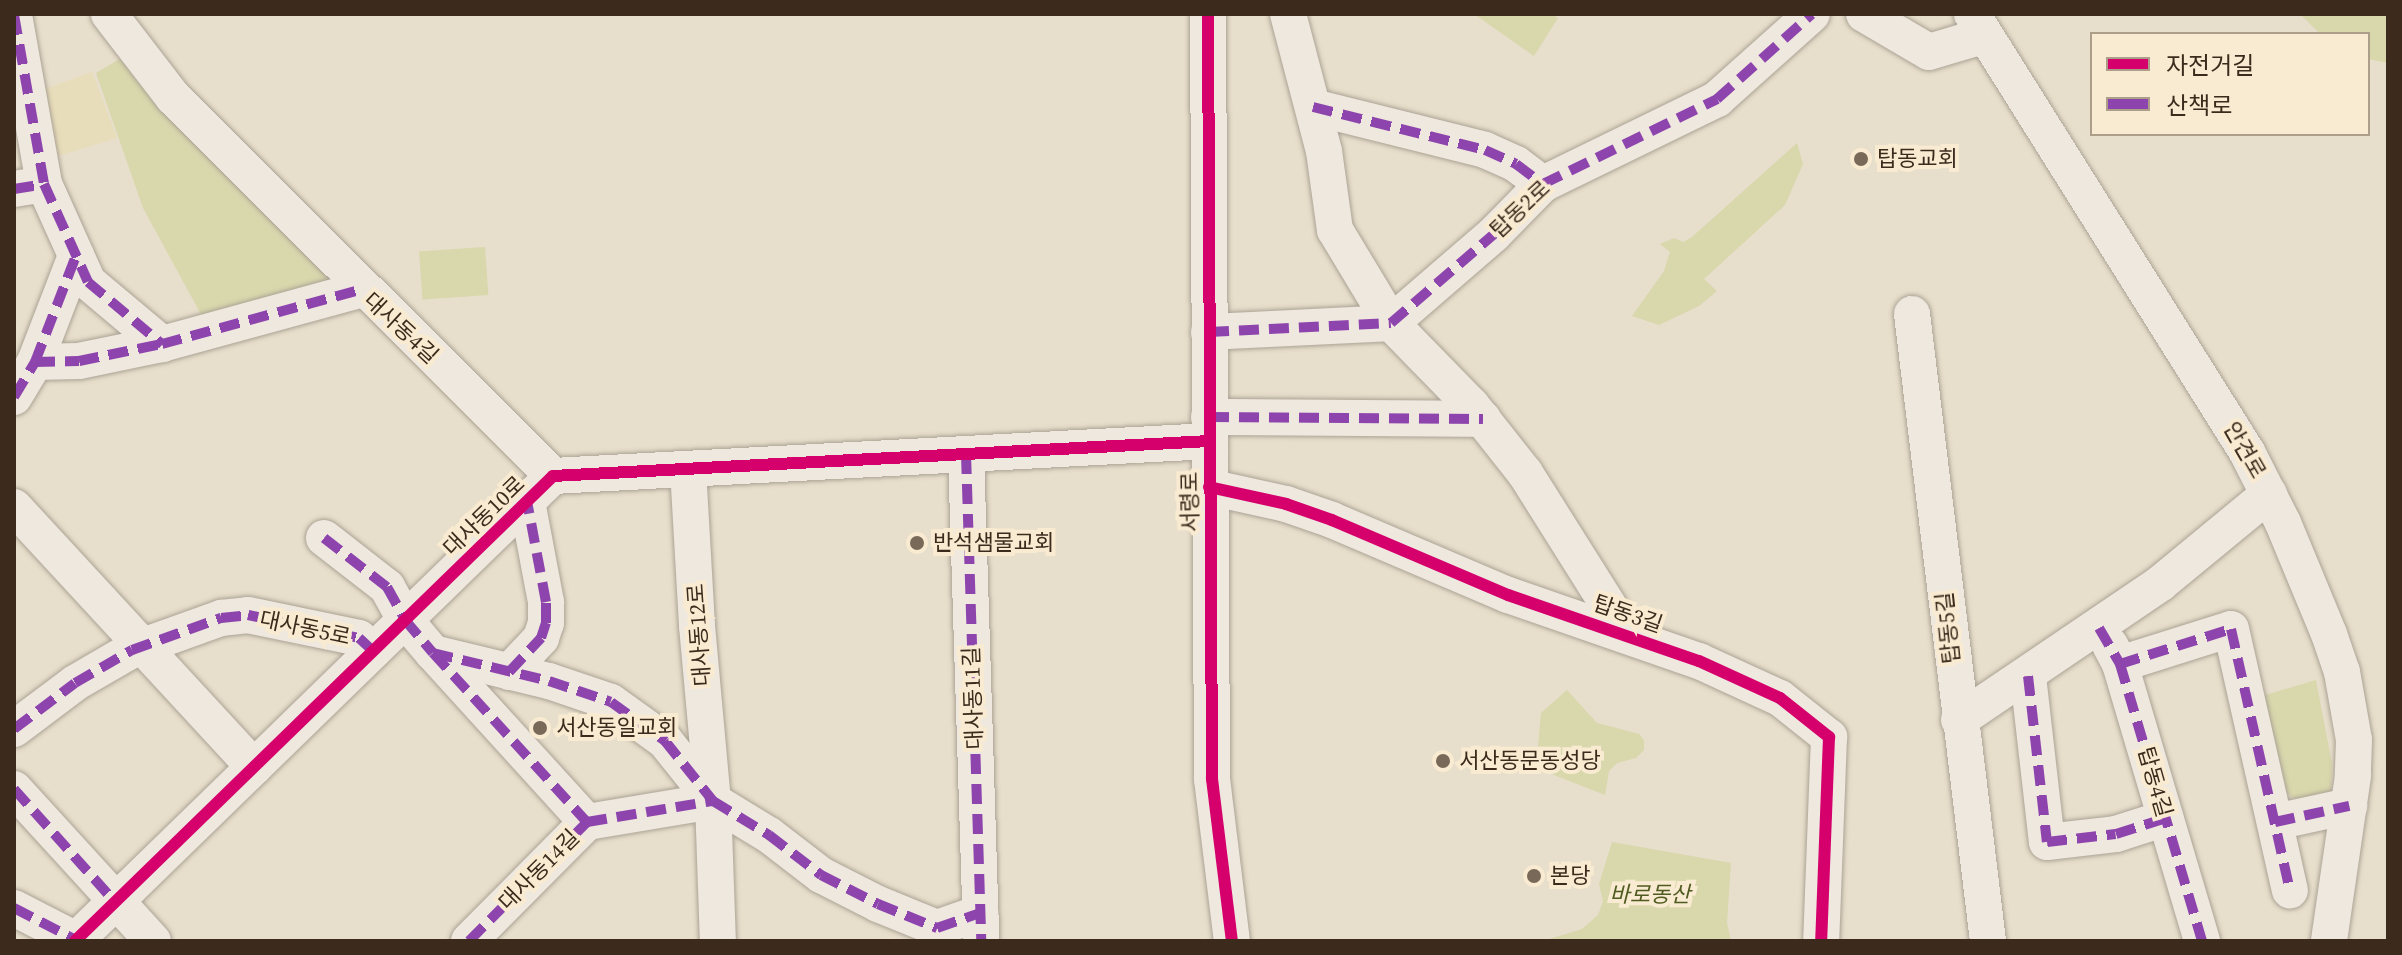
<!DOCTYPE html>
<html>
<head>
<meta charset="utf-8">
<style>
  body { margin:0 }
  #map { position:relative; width:2402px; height:955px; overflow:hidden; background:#e7decb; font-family:"Source Serif 4","Noto Sans KR",serif }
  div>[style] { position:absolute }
  .farmland>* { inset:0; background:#e8ddba }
  .green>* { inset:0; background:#d9d7ac; transform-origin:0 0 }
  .roads { filter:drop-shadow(0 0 2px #aca395) drop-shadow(0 0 2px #aca395) }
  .minor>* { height:36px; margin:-18px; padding:0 18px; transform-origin:18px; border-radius:18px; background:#eee8df }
  .quiet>* { height:10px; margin-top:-5px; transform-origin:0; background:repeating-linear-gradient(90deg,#8e44ad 0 20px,transparent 0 30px) }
  .cycleway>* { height:12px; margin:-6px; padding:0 6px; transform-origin:6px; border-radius:6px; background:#d6006c }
  .dots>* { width:22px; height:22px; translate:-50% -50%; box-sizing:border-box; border:4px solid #f9ebd1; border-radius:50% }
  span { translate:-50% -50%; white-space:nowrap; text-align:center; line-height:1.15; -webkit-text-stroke:8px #f9ebd1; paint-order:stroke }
  .poi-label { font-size:22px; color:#3c2a1c }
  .left { translate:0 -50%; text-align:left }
  .street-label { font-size:22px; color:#3c2a1c }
  .park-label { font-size:22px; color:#4f5b20; font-style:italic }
  .frame { position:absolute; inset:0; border:16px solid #3c2a1c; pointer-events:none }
  .legend { position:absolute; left:2090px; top:32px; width:280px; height:104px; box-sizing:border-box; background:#f9ebd1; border:2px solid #ad9e89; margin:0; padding:10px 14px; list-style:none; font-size:24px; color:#3c2a1c }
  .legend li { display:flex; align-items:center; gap:16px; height:40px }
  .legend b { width:40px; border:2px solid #ad9e89 }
</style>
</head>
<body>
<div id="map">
  <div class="farmland">
    <i style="clip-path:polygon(92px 72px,117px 138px,58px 156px,46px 148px,34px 93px)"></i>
  </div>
  <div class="green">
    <i style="clip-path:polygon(1474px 14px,1552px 14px,1558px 18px,1534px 56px)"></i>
    <i style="clip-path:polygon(2300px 14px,2388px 14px,2388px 63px,2368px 59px,2368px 34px,2320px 34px)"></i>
    <i style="clip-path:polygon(123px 57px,343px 282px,203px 318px,143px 208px,96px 73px)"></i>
    <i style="clip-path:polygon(1797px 143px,1803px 164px,1785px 205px,1704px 279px,1717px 291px,1699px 306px,1659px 325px,1632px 316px,1664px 271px,1670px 252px,1660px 244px,1674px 238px,1683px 242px,1692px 237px)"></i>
    <i style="left:485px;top:247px;width:48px;height:66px;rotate:86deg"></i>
    <i style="clip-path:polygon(2316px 680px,2332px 764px,2331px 793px,2295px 800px,2283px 789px,2259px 697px)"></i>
    <i style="clip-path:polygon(1567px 690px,1597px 723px,1639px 734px,1644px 740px,1644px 750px,1636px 758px,1617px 763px,1609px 771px,1605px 795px,1536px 768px,1541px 713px)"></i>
    <i style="clip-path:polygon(1612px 842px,1731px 863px,1727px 923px,1731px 941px,1543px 941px,1582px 929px,1598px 915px,1603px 901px,1599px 884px)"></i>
  </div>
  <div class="roads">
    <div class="minor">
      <i style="left:109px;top:14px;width:105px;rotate:52.4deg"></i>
      <i style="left:173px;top:97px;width:537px;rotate:44.92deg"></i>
      <i style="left:1208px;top:14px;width:765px;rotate:89.7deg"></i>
      <i style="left:1212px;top:779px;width:163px;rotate:83deg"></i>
      <i style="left:1288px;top:14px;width:142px;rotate:75.3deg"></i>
      <i style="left:1324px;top:151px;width:80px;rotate:82.1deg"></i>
      <i style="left:1335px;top:230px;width:109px;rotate:58.9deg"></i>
      <i style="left:1391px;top:323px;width:116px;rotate:45.7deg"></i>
      <i style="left:1472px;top:406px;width:85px;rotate:51.7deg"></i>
      <i style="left:1525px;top:473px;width:188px;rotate:57.8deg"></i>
      <i style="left:1864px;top:14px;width:75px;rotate:30.3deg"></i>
      <i style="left:1929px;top:52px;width:56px;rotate:-16.5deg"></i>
      <i style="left:1972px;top:14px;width:517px;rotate:57.88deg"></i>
      <i style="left:2247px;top:452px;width:80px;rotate:63.1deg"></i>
      <i style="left:2283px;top:523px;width:120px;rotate:67.5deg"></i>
      <i style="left:2329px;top:634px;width:40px;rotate:71.1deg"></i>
      <i style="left:2342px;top:672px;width:69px;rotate:80deg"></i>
      <i style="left:2354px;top:740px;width:36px;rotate:92deg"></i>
      <i style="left:2353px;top:776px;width:167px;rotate:98.3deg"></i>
      <i style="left:14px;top:15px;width:172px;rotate:79.9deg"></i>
      <i style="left:1313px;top:107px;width:177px;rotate:14deg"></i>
      <i style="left:1485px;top:150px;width:34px;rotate:24deg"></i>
      <i style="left:1516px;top:164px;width:34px;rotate:37deg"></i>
      <i style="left:14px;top:189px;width:30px;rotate:-9deg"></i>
      <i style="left:44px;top:184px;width:107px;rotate:65.8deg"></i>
      <i style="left:88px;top:282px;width:97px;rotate:40deg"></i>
      <i style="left:162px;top:344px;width:208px;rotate:-15.3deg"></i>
      <i style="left:1912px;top:314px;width:632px;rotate:83.09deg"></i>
      <i style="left:1209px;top:332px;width:182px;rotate:-2.8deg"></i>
      <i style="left:1391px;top:323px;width:136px;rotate:-40.8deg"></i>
      <i style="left:1494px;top:234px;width:70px;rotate:-45.6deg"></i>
      <i style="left:1543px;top:184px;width:194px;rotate:-26deg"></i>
      <i style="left:1717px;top:99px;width:127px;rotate:-41.8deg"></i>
      <i style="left:35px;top:362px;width:114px;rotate:-68.9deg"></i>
      <i style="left:14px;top:397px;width:41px;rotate:-59deg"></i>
      <i style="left:35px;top:362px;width:44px;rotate:-1.3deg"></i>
      <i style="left:79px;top:361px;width:85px;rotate:-11.6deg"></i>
      <i style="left:1209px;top:417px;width:274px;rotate:0.4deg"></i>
      <i style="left:966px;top:454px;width:487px;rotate:88.2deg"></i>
      <i style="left:688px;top:469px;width:157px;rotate:86.7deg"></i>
      <i style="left:697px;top:626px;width:176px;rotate:84.8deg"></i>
      <i style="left:713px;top:801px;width:140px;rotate:88deg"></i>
      <i style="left:1209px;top:487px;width:79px;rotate:12.4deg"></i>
      <i style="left:1286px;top:504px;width:49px;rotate:19.2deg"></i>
      <i style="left:1332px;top:520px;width:191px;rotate:23.1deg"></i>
      <i style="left:1508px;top:595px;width:202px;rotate:19.1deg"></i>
      <i style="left:1699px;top:661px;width:89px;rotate:24.6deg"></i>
      <i style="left:1780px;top:698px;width:63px;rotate:38.5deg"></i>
      <i style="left:1829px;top:737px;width:204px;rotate:92.2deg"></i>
      <i style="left:14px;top:507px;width:354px;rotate:47.3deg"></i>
      <i style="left:324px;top:538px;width:80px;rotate:37.9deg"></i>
      <i style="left:387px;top:587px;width:38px;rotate:61deg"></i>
      <i style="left:405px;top:620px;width:43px;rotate:49.7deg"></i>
      <i style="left:433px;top:653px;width:229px;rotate:47.7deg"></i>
      <i style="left:2110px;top:645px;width:21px;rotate:62deg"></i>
      <i style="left:2120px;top:664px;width:289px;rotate:73.5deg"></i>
      <i style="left:433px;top:653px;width:119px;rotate:13.6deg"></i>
      <i style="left:549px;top:681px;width:65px;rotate:18.7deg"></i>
      <i style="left:611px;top:702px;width:67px;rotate:35.8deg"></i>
      <i style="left:665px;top:741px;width:77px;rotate:51.3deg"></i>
      <i style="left:713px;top:801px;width:66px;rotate:31.3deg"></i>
      <i style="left:769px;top:835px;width:66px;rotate:37.6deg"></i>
      <i style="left:821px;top:875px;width:64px;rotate:27deg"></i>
      <i style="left:878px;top:904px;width:64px;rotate:22.1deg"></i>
      <i style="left:937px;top:928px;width:46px;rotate:-19.2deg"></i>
      <i style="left:2120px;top:664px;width:116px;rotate:-17.5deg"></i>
      <i style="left:2231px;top:629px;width:268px;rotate:77.3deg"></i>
      <i style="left:509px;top:672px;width:47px;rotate:-46.7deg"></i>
      <i style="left:541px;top:638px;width:16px;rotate:-72deg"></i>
      <i style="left:546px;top:623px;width:21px;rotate:-90deg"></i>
      <i style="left:546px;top:602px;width:103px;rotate:-100.7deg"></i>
      <i style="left:2028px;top:676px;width:167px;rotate:83.5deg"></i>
      <i style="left:2047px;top:842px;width:69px;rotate:-6.6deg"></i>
      <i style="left:2116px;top:834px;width:52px;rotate:-17.7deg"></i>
      <i style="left:1959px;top:720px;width:244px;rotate:-34.1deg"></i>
      <i style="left:2161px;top:583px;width:140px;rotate:-39.5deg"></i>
      <i style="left:14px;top:729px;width:76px;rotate:-37deg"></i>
      <i style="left:75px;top:683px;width:66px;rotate:-30.1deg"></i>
      <i style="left:132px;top:650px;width:95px;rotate:-19.8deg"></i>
      <i style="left:221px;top:618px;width:27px;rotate:-6deg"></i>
      <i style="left:248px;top:615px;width:113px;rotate:11.7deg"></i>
      <i style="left:359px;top:638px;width:19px;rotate:43deg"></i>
      <i style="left:14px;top:789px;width:206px;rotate:47.6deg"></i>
      <i style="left:2275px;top:822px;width:76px;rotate:-12.2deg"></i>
      <i style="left:14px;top:908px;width:70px;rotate:27.3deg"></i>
      <i style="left:75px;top:941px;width:667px;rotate:-44.21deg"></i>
      <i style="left:553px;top:476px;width:657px;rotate:-3.05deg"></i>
      <i style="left:469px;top:941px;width:168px;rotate:-45.2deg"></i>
      <i style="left:587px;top:822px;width:128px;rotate:-9.5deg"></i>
    </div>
  </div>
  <div class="quiet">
    <i style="left:14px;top:15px;width:172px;rotate:79.9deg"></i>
    <i style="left:1313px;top:107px;width:177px;rotate:14deg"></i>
    <i style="left:1485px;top:150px;width:34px;rotate:24deg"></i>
    <i style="left:1516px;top:164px;width:34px;rotate:37deg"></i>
    <i style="left:14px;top:189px;width:30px;rotate:-9deg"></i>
    <i style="left:44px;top:184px;width:107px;rotate:65.8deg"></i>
    <i style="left:88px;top:282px;width:97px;rotate:40deg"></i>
    <i style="left:162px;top:344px;width:208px;rotate:-15.3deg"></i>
    <i style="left:1209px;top:332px;width:182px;rotate:-2.8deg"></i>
    <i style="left:1391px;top:323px;width:136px;rotate:-40.8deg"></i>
    <i style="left:1494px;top:234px;width:70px;rotate:-45.6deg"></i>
    <i style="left:1543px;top:184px;width:194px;rotate:-26deg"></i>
    <i style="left:1717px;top:99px;width:127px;rotate:-41.8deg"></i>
    <i style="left:35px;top:362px;width:114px;rotate:-68.9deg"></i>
    <i style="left:14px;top:397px;width:41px;rotate:-59deg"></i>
    <i style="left:35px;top:362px;width:44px;rotate:-1.3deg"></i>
    <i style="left:79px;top:361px;width:85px;rotate:-11.6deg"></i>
    <i style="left:1209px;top:417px;width:274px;rotate:0.4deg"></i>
    <i style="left:966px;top:454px;width:487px;rotate:88.2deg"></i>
    <i style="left:324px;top:538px;width:80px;rotate:37.9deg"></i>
    <i style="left:387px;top:587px;width:38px;rotate:61deg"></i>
    <i style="left:405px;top:620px;width:43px;rotate:49.7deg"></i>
    <i style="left:433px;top:653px;width:229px;rotate:47.7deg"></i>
    <i style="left:2099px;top:628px;width:42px;rotate:59.7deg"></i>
    <i style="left:2120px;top:664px;width:289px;rotate:73.5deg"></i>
    <i style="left:433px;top:653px;width:119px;rotate:13.6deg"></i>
    <i style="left:549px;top:681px;width:65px;rotate:18.7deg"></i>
    <i style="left:611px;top:702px;width:67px;rotate:35.8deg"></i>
    <i style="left:665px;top:741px;width:77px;rotate:51.3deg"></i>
    <i style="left:713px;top:801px;width:66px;rotate:31.3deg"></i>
    <i style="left:769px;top:835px;width:66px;rotate:37.6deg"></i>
    <i style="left:821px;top:875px;width:64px;rotate:27deg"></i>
    <i style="left:878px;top:904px;width:64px;rotate:22.1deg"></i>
    <i style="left:937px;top:928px;width:46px;rotate:-19.2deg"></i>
    <i style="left:2120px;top:664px;width:116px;rotate:-17.5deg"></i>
    <i style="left:2231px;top:629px;width:268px;rotate:77.3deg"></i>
    <i style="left:509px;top:672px;width:47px;rotate:-46.7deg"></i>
    <i style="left:541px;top:638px;width:16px;rotate:-72deg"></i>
    <i style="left:546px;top:623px;width:21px;rotate:-90deg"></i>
    <i style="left:546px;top:602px;width:103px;rotate:-100.7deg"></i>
    <i style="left:2028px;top:676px;width:167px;rotate:83.5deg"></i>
    <i style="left:2047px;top:842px;width:69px;rotate:-6.6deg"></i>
    <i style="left:2116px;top:834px;width:52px;rotate:-17.7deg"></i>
    <i style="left:14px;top:729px;width:76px;rotate:-37deg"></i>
    <i style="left:75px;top:683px;width:66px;rotate:-30.1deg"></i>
    <i style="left:132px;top:650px;width:95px;rotate:-19.8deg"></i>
    <i style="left:221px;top:618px;width:27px;rotate:-6deg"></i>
    <i style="left:248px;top:615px;width:113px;rotate:11.7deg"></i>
    <i style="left:359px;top:638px;width:19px;rotate:43deg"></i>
    <i style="left:14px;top:789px;width:152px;rotate:48.2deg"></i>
    <i style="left:2275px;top:822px;width:76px;rotate:-12.2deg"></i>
    <i style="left:14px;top:908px;width:70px;rotate:27.3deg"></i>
    <i style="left:469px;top:941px;width:168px;rotate:-45.2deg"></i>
    <i style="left:587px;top:822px;width:128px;rotate:-9.5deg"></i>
  </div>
  <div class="cycleway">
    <i style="left:1208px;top:14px;width:765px;rotate:89.7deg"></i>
    <i style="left:1212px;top:779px;width:163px;rotate:83deg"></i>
    <i style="left:1209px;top:487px;width:79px;rotate:12.4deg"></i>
    <i style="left:1286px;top:504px;width:49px;rotate:19.2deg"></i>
    <i style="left:1332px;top:520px;width:191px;rotate:23.1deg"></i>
    <i style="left:1508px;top:595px;width:202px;rotate:19.1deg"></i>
    <i style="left:1699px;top:661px;width:89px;rotate:24.6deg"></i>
    <i style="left:1780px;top:698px;width:63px;rotate:38.5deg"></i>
    <i style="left:1829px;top:737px;width:204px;rotate:92.2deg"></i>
    <i style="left:75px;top:941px;width:667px;rotate:-44.21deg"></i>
    <i style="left:553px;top:476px;width:657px;rotate:-3.05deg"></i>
  </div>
  <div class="dots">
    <i style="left:1861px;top:159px;background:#786959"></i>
    <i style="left:917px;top:543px;background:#786959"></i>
    <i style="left:540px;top:728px;background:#786959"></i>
    <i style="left:1443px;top:761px;background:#786959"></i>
    <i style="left:1534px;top:876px;background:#786959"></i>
  </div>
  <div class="poi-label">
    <span class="left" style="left:1877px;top:159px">탑동교회</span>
    <span class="left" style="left:933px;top:543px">반석샘물교회</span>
    <span class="left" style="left:556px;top:728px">서산동일교회</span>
    <span class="left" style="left:1459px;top:761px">서산동문동성당</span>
    <span class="left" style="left:1550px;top:876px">본당</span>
  </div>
  <div class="street-label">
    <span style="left:1520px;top:209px;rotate:-43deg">탑동2로</span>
    <span style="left:401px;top:328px;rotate:43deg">대사동4길</span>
    <span style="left:2245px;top:450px;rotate:60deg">안견로</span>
    <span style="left:1190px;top:502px;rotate:-91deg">서령로</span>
    <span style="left:484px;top:516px;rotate:-44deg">대사동10로</span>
    <span style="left:1628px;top:614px;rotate:19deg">탑동3길</span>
    <span style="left:305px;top:628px;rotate:12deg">대사동5로</span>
    <span style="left:1948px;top:628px;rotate:-96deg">탑동5길</span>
    <span style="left:699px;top:635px;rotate:-94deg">대사동12로</span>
    <span style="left:973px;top:698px;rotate:-92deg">대사동11길</span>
    <span style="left:2155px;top:782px;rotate:74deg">탑동4길</span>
    <span style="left:539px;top:870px;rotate:-45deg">대사동14길</span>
  </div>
  <div class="park-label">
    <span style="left:1650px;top:895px">바로동산</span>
  </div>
  <div class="frame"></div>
  <ul class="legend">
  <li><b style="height:10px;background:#d6006c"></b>자전거길</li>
  <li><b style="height:10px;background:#8e44ad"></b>산책로</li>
  </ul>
</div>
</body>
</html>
